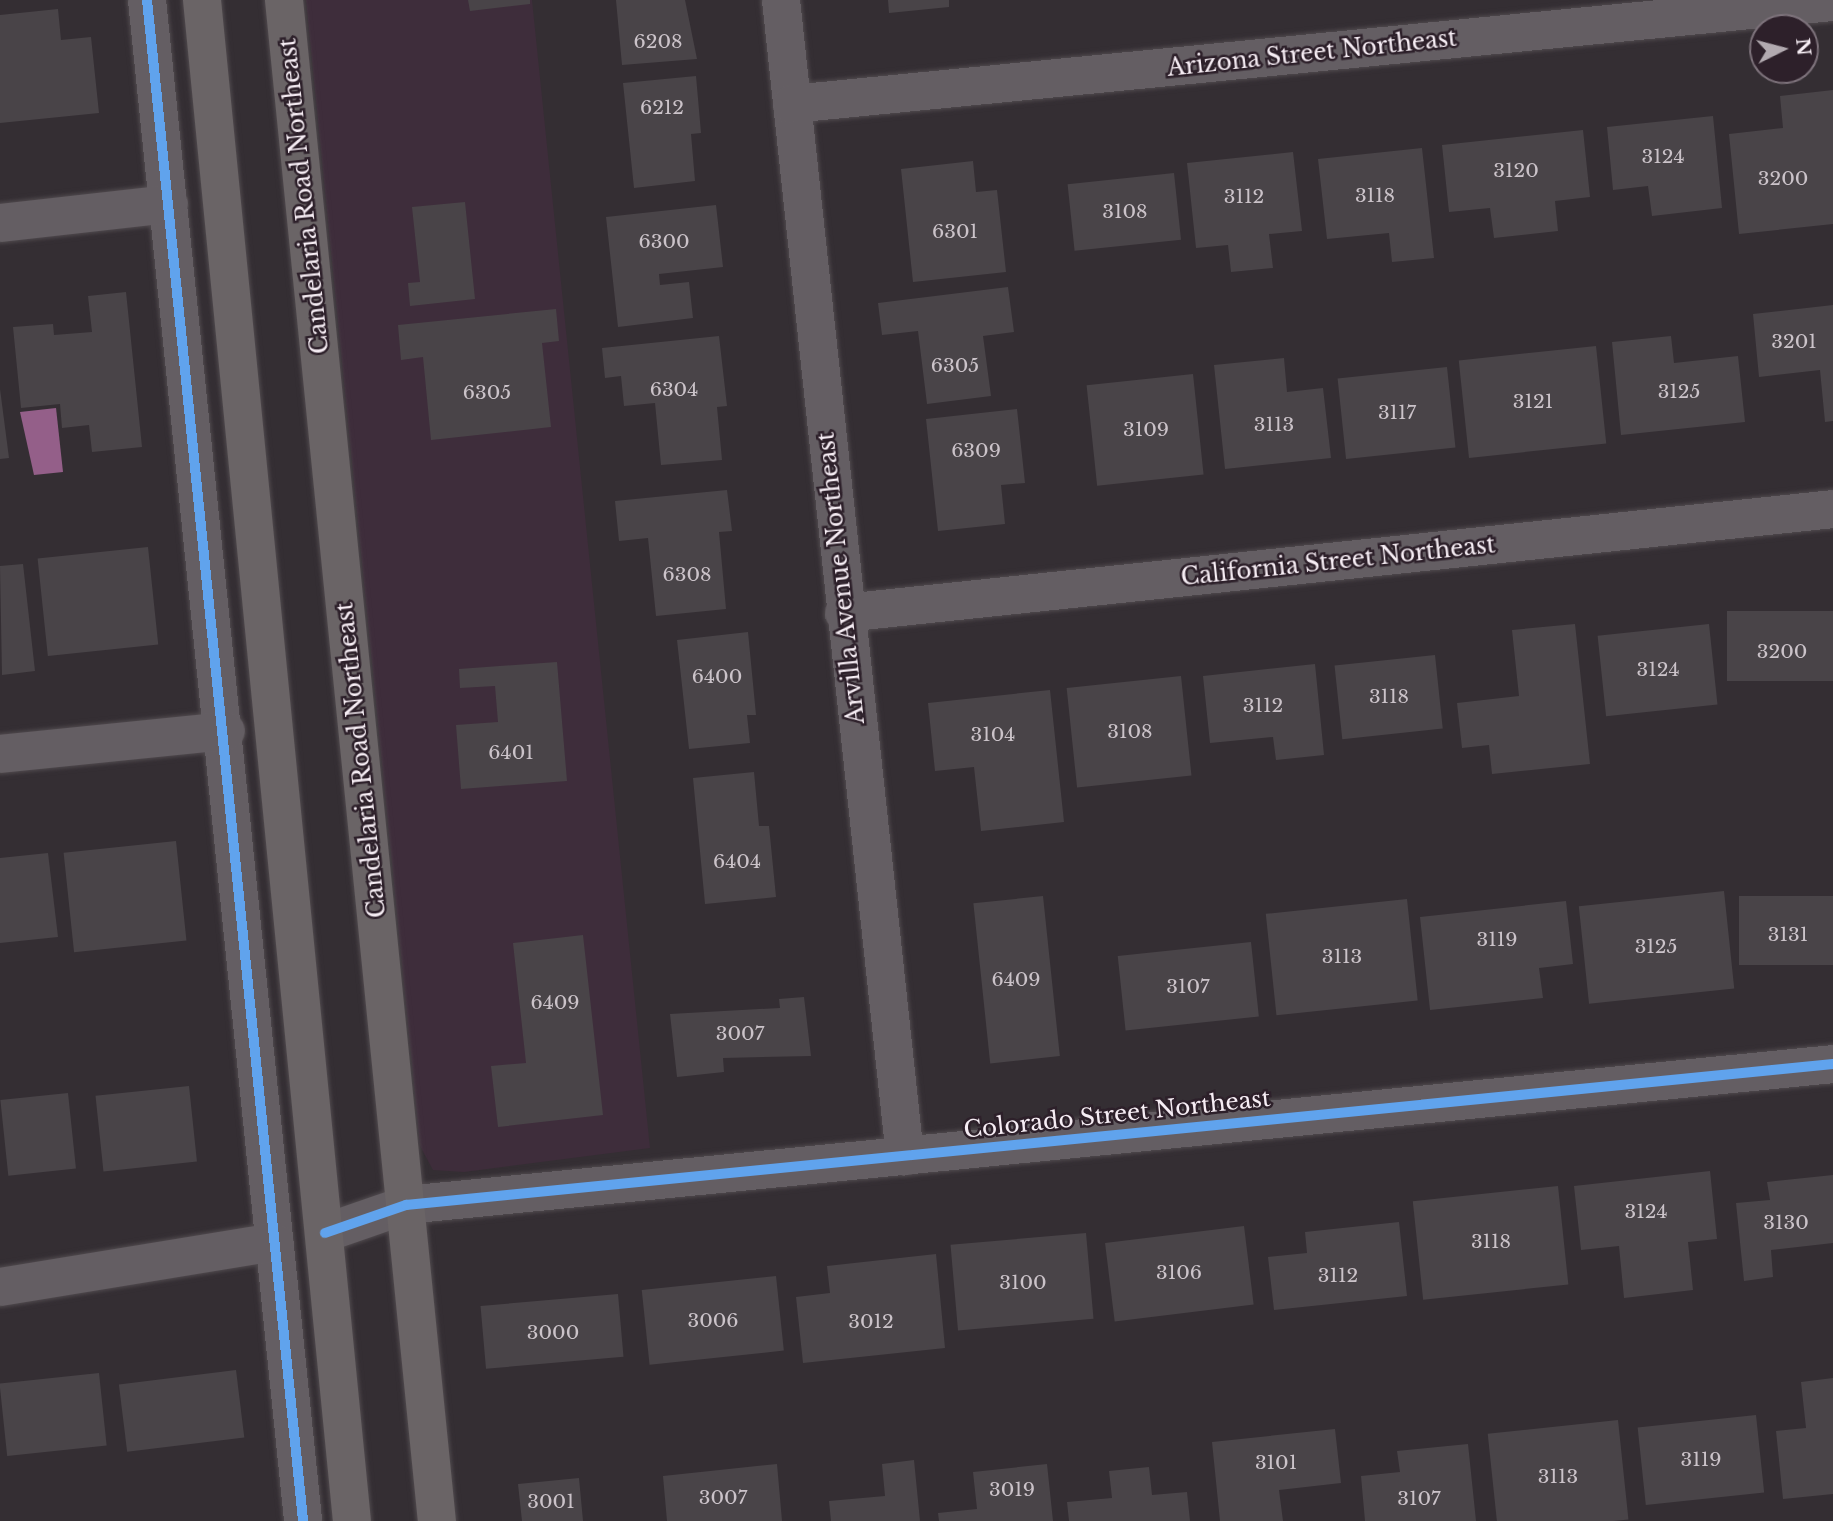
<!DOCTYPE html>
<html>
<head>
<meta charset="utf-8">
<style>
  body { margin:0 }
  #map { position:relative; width:1833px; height:1521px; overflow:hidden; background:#342e33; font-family:"Libre Baskerville",serif }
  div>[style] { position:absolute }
  .built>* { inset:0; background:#3e2d3b }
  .water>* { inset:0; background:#945f89 }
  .building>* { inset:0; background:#494448; transform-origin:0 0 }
  .roads { filter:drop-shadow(0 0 2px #504a4e) drop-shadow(0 0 2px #504a4e) }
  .minor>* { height:38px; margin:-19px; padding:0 19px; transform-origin:19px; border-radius:19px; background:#645e63 }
  .secondary>* { height:38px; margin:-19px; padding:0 19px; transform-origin:19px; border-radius:19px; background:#6a6466 }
  .cycleway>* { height:10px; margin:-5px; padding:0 5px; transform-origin:5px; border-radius:5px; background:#60a3ed }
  span { translate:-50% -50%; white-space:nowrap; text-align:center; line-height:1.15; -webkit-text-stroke:5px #2d202a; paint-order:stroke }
  .number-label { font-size:19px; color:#cbc3c9 }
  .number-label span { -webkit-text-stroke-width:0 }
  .street-label { font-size:23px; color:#f6edf4 }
  .north { position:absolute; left:1749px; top:14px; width:70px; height:70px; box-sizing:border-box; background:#2d202a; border:2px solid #7d727b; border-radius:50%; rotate:84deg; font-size:19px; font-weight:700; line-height:28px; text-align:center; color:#f6edf4 }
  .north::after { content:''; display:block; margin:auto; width:24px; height:32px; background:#b2aab0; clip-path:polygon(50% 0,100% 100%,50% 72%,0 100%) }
</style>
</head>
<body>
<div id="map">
  <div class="built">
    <i style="clip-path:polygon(306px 0,532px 0,650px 1148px,464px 1172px,433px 1170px,420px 1146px)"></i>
  </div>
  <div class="water">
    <i style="clip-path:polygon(56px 408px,63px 472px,34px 475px,20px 412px)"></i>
  </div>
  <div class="building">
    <i style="clip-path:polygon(468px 0,530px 0,530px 4px,470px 11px)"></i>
    <i style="clip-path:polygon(616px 0,685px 0,697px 59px,622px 65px)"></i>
    <i style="clip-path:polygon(888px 0,949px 0,949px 7px,889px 13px)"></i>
    <i style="clip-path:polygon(58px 9px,61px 40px,91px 37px,99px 113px,0 123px,0 15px)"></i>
    <i style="clip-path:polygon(696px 76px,701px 133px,691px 134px,695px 181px,634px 188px,623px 83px)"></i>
    <i style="clip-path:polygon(1833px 90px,1833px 224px,1739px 234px,1729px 134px,1783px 128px,1780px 96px)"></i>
    <i style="clip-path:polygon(1713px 116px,1722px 208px,1652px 216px,1648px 186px,1613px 190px,1607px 127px)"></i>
    <i style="clip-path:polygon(1583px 130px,1590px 197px,1555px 201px,1558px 231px,1494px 238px,1490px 208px,1449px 212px,1442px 145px)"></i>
    <i style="clip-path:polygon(1422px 148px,1434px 258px,1392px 262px,1389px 233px,1327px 239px,1318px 159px)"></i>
    <i style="clip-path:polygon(1293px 152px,1302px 231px,1269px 234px,1273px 268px,1231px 272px,1228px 245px,1196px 248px,1187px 163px)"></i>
    <i style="clip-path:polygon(973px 161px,976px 192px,997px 190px,1006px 272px,913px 282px,901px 169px)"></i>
    <i style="left:1174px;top:173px;width:67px;height:107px;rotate:84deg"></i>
    <i style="clip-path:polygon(465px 202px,475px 299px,410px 306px,408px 283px,420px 282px,412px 207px)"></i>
    <i style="clip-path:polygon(716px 205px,723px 267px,659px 274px,660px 285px,689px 282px,693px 318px,618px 327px,606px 217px)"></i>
    <i style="clip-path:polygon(1008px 287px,1014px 332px,983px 336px,991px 396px,927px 404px,918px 331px,882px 335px,878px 303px)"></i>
    <i style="clip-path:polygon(126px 292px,142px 447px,92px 452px,89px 425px,62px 428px,60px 404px,21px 408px,13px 327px,53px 324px,54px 335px,92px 332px,88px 296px)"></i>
    <i style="clip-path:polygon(1833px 305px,1833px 421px,1825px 422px,1820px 370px,1759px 377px,1753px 314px)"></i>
    <i style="clip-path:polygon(556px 309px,559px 341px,542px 343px,551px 427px,431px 440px,423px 357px,401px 360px,398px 325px)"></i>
    <i style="clip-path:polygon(719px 336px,727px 406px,717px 407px,722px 460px,661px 465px,655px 403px,624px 406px,621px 376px,605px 378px,602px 348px)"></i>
    <i style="clip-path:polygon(1671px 336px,1674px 363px,1738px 356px,1745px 422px,1621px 435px,1612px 342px)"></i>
    <i style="left:1596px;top:346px;width:98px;height:138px;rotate:84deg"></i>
    <i style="clip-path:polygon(1284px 358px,1287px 392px,1323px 388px,1331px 458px,1225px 469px,1214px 365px)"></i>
    <i style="left:1447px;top:367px;width:81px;height:110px;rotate:84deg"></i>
    <i style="left:1193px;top:374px;width:101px;height:107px;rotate:84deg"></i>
    <i style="clip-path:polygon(0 389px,9px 458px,0 459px)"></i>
    <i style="clip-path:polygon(1017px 409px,1025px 483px,1001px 485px,1005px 524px,938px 531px,926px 419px)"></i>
    <i style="clip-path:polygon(727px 490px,732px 531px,719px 532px,726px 609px,656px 616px,648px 538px,619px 541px,615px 501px)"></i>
    <i style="left:148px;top:547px;width:98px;height:111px;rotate:84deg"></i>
    <i style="clip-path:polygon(23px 564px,35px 671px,2px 675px,0 566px)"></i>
    <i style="left:1833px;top:611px;width:70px;height:106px;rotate:90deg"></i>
    <i style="clip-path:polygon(1575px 624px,1590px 764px,1492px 774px,1489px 745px,1462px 748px,1457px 703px,1519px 696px,1512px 630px)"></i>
    <i style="left:1709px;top:624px;width:81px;height:112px;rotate:84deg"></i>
    <i style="clip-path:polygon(748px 632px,756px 715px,747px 715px,750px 743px,689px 749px,677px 640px)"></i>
    <i style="left:1435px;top:655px;width:74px;height:101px;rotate:84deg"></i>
    <i style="clip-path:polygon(557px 662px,567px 781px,461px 789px,456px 725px,498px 722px,495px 686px,460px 688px,459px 669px)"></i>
    <i style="clip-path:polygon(1315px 664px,1324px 755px,1276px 760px,1273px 737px,1210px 743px,1203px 676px)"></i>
    <i style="left:1181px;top:676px;width:100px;height:115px;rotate:84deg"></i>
    <i style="clip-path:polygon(1050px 690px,1064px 822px,981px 831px,974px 767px,935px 771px,928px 703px)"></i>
    <i style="clip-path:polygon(754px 772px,759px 826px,769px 826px,776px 897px,705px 904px,693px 778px)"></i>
    <i style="left:176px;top:841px;width:100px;height:113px;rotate:84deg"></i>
    <i style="clip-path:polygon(48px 853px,58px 937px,0 943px,0 858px)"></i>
    <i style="left:1724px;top:891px;width:98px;height:146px;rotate:84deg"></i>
    <i style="left:1043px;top:896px;width:161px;height:70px;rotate:84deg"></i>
    <i style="left:1833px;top:896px;width:69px;height:94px;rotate:90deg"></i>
    <i style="left:1407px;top:899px;width:102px;height:142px;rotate:84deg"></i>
    <i style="clip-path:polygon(1566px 901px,1573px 964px,1539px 968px,1543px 998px,1430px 1010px,1420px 917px)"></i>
    <i style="clip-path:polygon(583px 935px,603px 1115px,498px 1127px,491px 1066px,526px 1063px,513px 943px)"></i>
    <i style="left:1251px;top:942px;width:75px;height:134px;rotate:84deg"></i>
    <i style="clip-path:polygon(804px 997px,811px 1056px,723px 1058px,724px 1072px,677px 1077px,670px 1014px,780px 1008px,779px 999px)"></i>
    <i style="left:189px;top:1086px;width:76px;height:94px;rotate:84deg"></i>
    <i style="left:68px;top:1093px;width:76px;height:68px;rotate:84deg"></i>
    <i style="clip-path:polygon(1710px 1171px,1717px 1239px,1688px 1242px,1693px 1290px,1624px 1298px,1619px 1246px,1581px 1250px,1574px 1186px)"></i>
    <i style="clip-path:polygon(1833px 1175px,1833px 1243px,1771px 1250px,1773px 1277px,1744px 1281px,1736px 1203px,1770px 1200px,1767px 1182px)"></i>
    <i style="left:1558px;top:1186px;width:99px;height:146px;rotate:84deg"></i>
    <i style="clip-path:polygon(1399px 1222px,1407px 1296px,1274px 1310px,1268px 1257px,1307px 1253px,1305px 1232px)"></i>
    <i style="left:1244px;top:1226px;width:79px;height:140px;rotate:83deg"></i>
    <i style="left:1086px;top:1233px;width:86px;height:136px;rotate:85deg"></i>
    <i style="clip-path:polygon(936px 1254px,945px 1348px,803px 1363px,796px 1297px,830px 1293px,827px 1266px)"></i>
    <i style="left:776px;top:1276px;width:75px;height:135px;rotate:84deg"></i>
    <i style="left:618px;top:1294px;width:63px;height:138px;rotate:85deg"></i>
    <i style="left:236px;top:1370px;width:68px;height:118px;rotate:83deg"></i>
    <i style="left:99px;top:1373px;width:73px;height:100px;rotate:84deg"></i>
    <i style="clip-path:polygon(1833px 1378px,1833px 1494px,1783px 1499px,1776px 1431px,1806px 1428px,1801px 1382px)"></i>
    <i style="left:1756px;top:1415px;width:78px;height:119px;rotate:84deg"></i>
    <i style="left:1618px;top:1420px;width:100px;height:131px;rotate:84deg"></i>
    <i style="clip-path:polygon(1335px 1429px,1341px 1483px,1279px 1490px,1283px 1521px,1220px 1521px,1212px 1442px)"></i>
    <i style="clip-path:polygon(1468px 1444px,1476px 1521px,1365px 1521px,1361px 1476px,1400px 1472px,1397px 1451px)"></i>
    <i style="clip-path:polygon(914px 1460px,920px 1521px,831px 1521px,829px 1501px,885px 1496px,882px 1464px)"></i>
    <i style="clip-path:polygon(777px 1464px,782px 1521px,667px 1521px,663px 1476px)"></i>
    <i style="clip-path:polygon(1047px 1464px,1053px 1521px,939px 1521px,938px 1513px,977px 1509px,973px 1472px)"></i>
    <i style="clip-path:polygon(1149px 1467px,1152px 1495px,1187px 1492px,1190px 1521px,1069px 1521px,1067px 1502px,1112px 1498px,1109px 1471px)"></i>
    <i style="clip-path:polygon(579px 1478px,583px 1521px,522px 1521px,518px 1484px)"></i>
  </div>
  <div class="roads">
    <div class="minor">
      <i style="left:147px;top:0;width:1529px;rotate:84.14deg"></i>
      <i style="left:781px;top:0;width:1163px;rotate:83.88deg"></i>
      <i style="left:792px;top:104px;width:1046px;rotate:-5.6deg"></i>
      <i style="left:0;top:223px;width:170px;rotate:-6.4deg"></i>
      <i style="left:844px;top:613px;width:994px;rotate:-6deg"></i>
      <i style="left:0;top:754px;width:227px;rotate:-5.8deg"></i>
      <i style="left:325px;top:1233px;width:86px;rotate:-19.1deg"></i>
      <i style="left:406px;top:1205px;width:1434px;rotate:-5.64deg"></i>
      <i style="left:0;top:1287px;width:278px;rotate:-9.3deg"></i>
    </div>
    <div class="secondary">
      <i style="left:202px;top:0;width:1528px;rotate:84.37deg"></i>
      <i style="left:284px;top:0;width:1529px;rotate:84.26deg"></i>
    </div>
  </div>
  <div class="cycleway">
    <i style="left:147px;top:0;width:1529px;rotate:84.14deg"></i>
    <i style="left:325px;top:1233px;width:86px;rotate:-19.1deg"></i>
    <i style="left:406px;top:1205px;width:1434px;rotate:-5.64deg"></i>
  </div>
  <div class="number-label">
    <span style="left:658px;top:42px">6208</span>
    <span style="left:662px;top:108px">6212</span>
    <span style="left:1663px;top:157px">3124</span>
    <span style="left:1516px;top:171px">3120</span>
    <span style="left:1783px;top:179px">3200</span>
    <span style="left:1375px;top:196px">3118</span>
    <span style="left:1244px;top:197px">3112</span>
    <span style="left:1125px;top:212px">3108</span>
    <span style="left:955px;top:232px">6301</span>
    <span style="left:664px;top:242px">6300</span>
    <span style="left:1794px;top:342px">3201</span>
    <span style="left:955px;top:366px">6305</span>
    <span style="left:674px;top:390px">6304</span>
    <span style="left:1679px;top:392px">3125</span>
    <span style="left:487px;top:393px">6305</span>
    <span style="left:1533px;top:402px">3121</span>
    <span style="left:1397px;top:413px">3117</span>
    <span style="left:1274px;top:425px">3113</span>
    <span style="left:1146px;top:430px">3109</span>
    <span style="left:976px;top:451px">6309</span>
    <span style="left:687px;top:575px">6308</span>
    <span style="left:1782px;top:652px">3200</span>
    <span style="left:1658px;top:670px">3124</span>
    <span style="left:717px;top:677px">6400</span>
    <span style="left:1389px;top:697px">3118</span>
    <span style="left:1263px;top:706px">3112</span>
    <span style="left:1130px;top:732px">3108</span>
    <span style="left:993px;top:735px">3104</span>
    <span style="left:511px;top:753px">6401</span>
    <span style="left:737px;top:862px">6404</span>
    <span style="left:1788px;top:935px">3131</span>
    <span style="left:1497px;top:940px">3119</span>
    <span style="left:1656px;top:947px">3125</span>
    <span style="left:1342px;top:957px">3113</span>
    <span style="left:1016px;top:980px">6409</span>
    <span style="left:1188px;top:987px">3107</span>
    <span style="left:555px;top:1003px">6409</span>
    <span style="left:740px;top:1034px">3007</span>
    <span style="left:1646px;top:1212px">3124</span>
    <span style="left:1786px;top:1223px">3130</span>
    <span style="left:1491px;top:1242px">3118</span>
    <span style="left:1179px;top:1273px">3106</span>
    <span style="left:1338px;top:1276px">3112</span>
    <span style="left:1023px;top:1283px">3100</span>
    <span style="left:713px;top:1321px">3006</span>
    <span style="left:871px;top:1322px">3012</span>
    <span style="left:553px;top:1333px">3000</span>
    <span style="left:1701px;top:1460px">3119</span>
    <span style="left:1276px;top:1463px">3101</span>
    <span style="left:1558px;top:1477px">3113</span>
    <span style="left:1012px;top:1490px">3019</span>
    <span style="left:723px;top:1498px">3007</span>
    <span style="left:1419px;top:1499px">3107</span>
    <span style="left:551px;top:1502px">3001</span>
  </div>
  <div class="street-label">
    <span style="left:1312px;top:53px;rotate:-6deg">Arizona Street Northeast</span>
    <span style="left:304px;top:196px;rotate:-96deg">Candelaria Road Northeast</span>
    <span style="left:1338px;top:561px;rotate:-6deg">California Street Northeast</span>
    <span style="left:841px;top:578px;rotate:-96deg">Arvilla Avenue Northeast</span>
    <span style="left:361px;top:760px;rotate:-96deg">Candelaria Road Northeast</span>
    <span style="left:1117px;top:1114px;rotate:-6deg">Colorado Street Northeast</span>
  </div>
  <div class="north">N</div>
</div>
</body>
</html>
